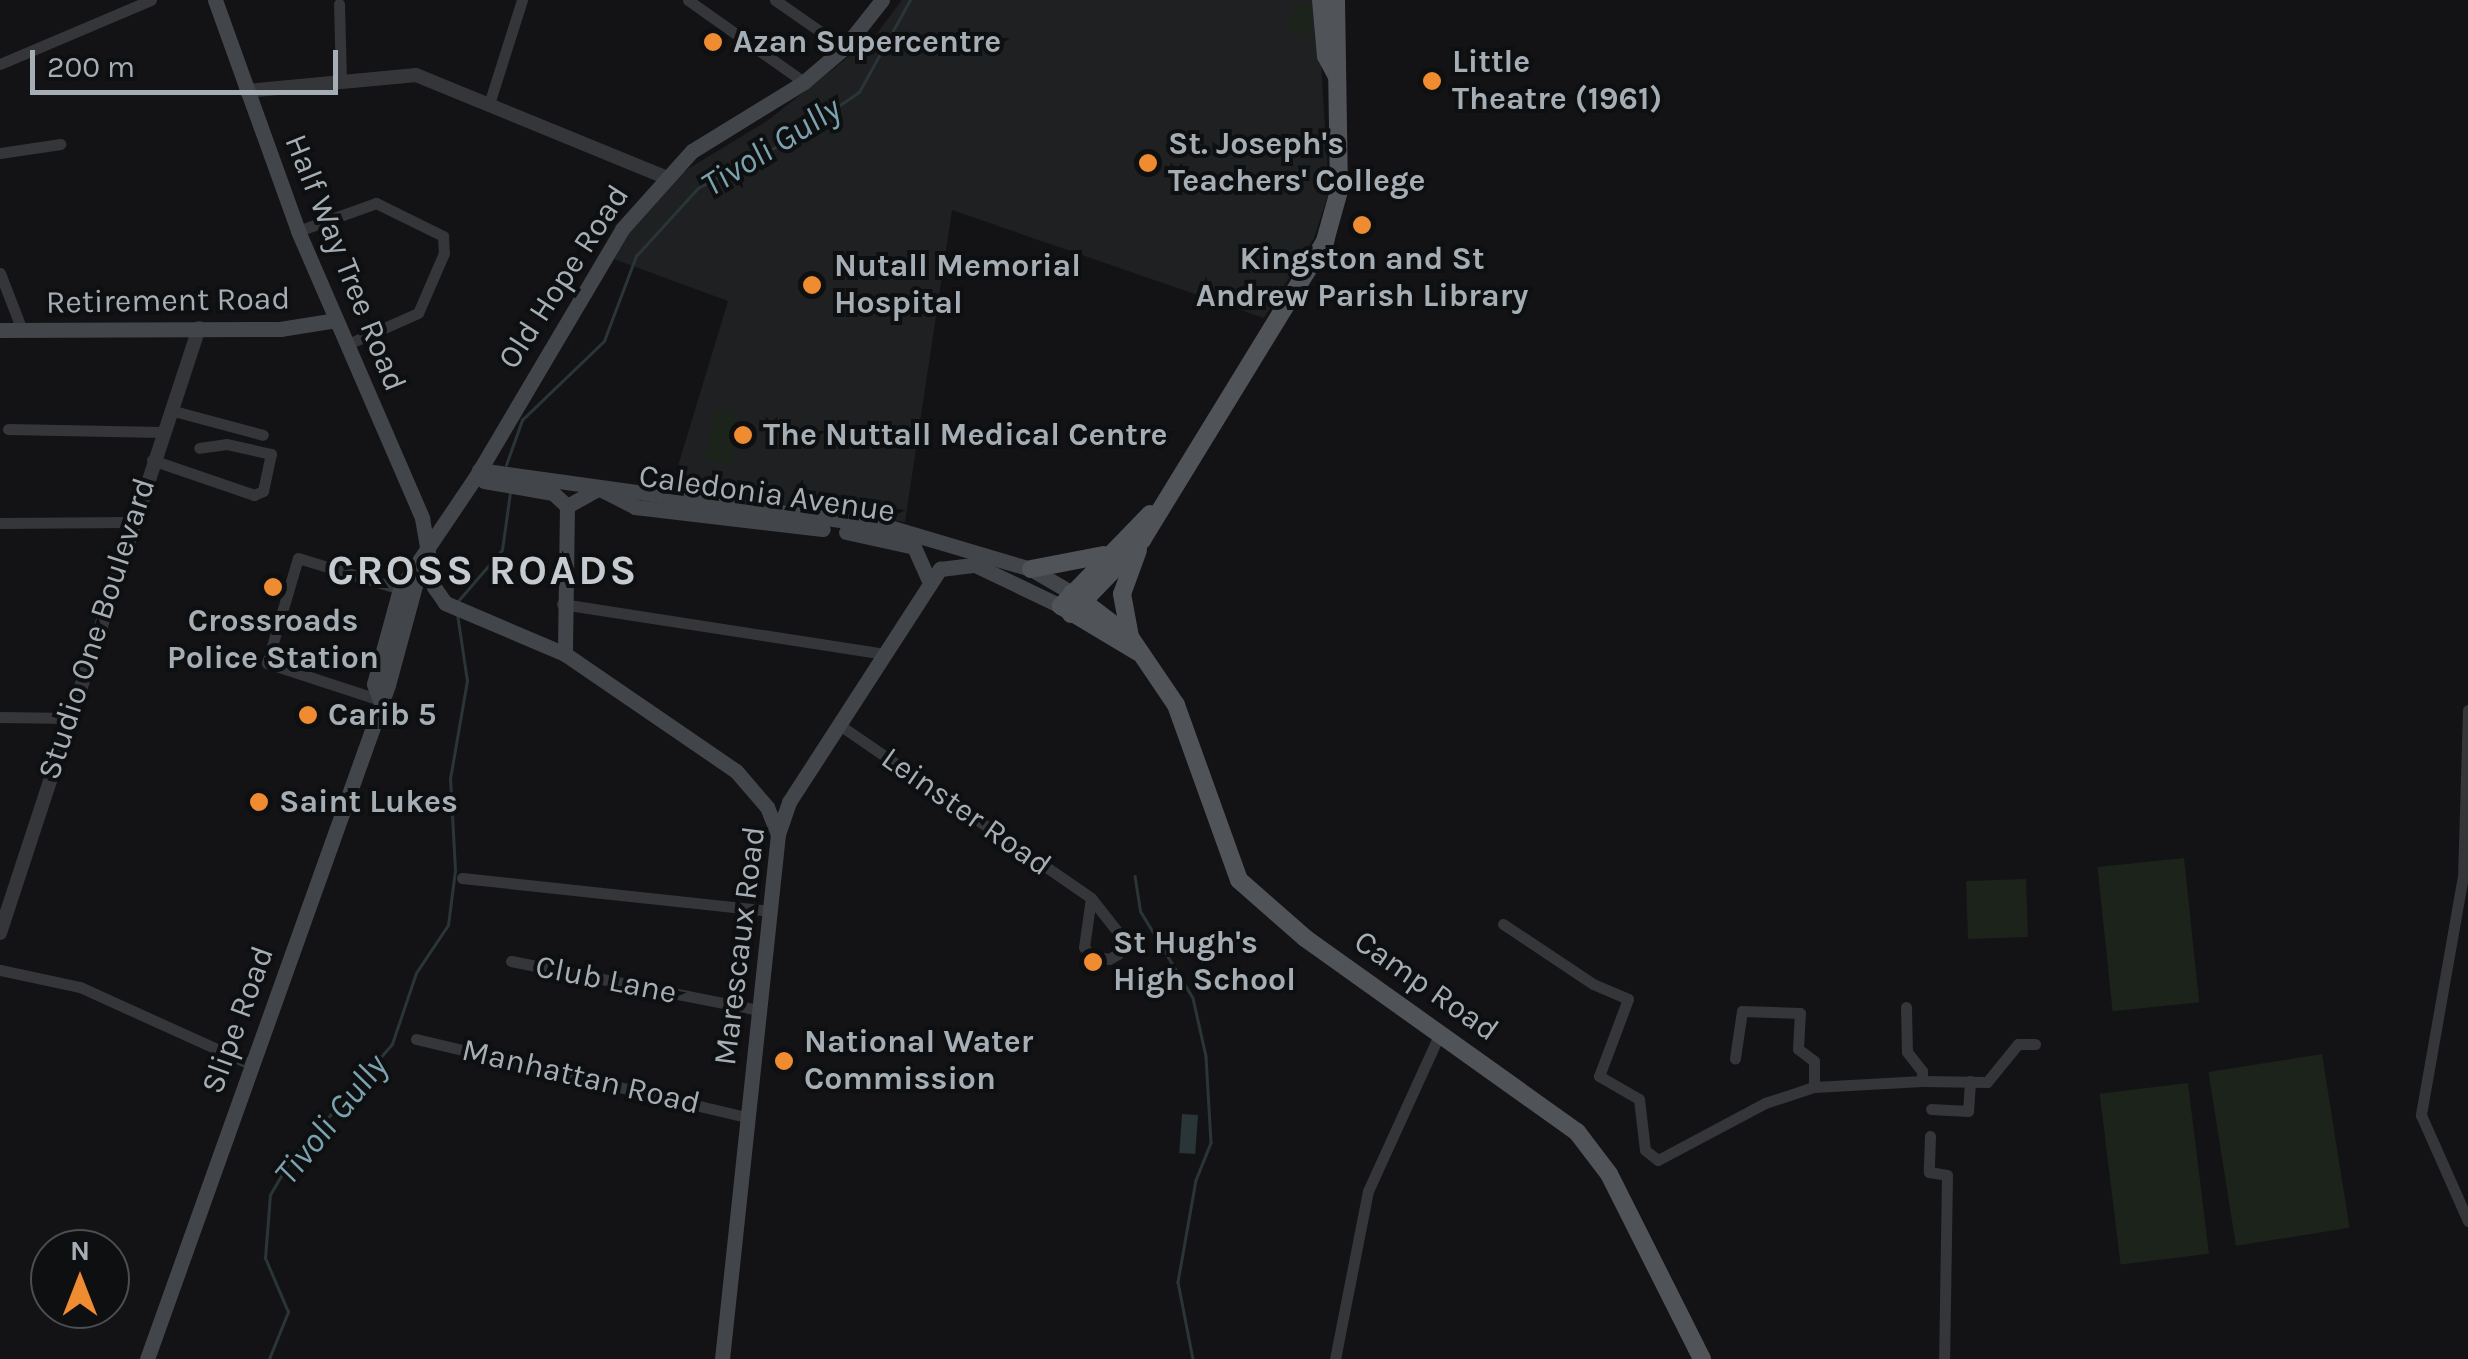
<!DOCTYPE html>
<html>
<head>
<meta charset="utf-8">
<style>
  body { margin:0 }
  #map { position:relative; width:2468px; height:1359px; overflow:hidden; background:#131315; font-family:Karla,sans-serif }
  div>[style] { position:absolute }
  .built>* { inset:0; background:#1f2022 }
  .green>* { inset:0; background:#1c231b; transform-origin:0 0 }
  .water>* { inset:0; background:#2a3538; transform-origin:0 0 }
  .stream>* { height:2.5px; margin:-1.25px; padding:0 1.25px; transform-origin:1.25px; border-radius:1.25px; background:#2a3538 }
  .minor>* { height:11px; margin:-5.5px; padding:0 5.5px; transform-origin:5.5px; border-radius:5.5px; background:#34363a }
  .tertiary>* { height:14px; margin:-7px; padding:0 7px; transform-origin:7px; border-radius:7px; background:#34363a }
  .secondary>* { height:15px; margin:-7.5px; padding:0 7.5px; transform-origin:7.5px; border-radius:7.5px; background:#42464a }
  .primary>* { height:18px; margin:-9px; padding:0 9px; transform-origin:9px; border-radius:9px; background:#505459 }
  .dots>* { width:28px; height:28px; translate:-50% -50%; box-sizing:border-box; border:5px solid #0e0f10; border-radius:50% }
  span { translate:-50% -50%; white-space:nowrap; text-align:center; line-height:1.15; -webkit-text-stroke:8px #0e0f10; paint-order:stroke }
  .poi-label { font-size:32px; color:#a5adb5; font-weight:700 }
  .left { translate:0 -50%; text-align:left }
  .street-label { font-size:32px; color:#a5adb5 }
  .water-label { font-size:35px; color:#7ca2b0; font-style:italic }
  .district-label { font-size:42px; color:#c6cbd1; font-weight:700; letter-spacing:2.5px }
  .north { position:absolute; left:30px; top:1229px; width:100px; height:100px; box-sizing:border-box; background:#0e0f10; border:2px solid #4a4e52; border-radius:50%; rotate:0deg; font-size:28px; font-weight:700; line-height:40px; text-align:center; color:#a5adb5 }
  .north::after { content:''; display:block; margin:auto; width:35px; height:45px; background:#ef8b31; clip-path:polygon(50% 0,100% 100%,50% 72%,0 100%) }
  .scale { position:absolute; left:30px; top:50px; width:308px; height:45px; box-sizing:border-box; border:5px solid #a5adb5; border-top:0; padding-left:12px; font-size:30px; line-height:35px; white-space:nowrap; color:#a5adb5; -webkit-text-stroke:8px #0e0f10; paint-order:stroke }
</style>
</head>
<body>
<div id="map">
  <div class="built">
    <i style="clip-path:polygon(902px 0,1317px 0,1329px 192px,1314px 238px,1264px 318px,952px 210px,905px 522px,671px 489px,728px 301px,614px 259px,641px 212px,673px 178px,767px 121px,875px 36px)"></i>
  </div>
  <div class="green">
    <i style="left:1296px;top:1px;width:21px;height:31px;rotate:17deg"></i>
    <i style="clip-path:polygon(716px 409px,735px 411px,733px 464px,705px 459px)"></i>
    <i style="left:2184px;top:858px;width:145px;height:87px;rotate:84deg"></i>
    <i style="left:2026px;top:879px;width:58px;height:60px;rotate:88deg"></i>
    <i style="left:2322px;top:1054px;width:176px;height:115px;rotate:81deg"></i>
    <i style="left:2188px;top:1083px;width:172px;height:89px;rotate:83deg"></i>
  </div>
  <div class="water">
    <i style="left:1182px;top:1114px;width:16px;height:39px;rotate:4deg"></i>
  </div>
  <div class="stream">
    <i style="left:506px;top:465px;width:48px;rotate:-70.4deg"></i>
    <i style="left:522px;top:420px;width:114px;rotate:-43.9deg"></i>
    <i style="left:604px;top:341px;width:91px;rotate:-69.4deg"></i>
    <i style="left:636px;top:256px;width:92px;rotate:-47.6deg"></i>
    <i style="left:698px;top:188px;width:101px;rotate:-27.8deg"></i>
    <i style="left:787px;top:141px;width:87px;rotate:-34.2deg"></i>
    <i style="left:859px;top:92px;width:105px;rotate:-61deg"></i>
    <i style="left:458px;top:601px;width:67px;rotate:-49.2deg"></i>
    <i style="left:502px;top:550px;width:59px;rotate:-82.1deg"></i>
    <i style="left:1135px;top:876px;width:36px;rotate:81deg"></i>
    <i style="left:1141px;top:912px;width:100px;rotate:58.8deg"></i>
    <i style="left:1193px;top:998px;width:59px;rotate:77.4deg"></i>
    <i style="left:1206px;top:1056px;width:87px;rotate:86.7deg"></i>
    <i style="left:1211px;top:1143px;width:40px;rotate:112deg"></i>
    <i style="left:1196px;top:1180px;width:104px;rotate:100deg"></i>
    <i style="left:1178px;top:1282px;width:78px;rotate:79deg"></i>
    <i style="left:269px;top:1359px;width:51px;rotate:-68deg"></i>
    <i style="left:288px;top:1312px;width:59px;rotate:-113.1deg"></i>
    <i style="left:265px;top:1258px;width:63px;rotate:-85.5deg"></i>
    <i style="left:270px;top:1195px;width:39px;rotate:-60deg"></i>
    <i style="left:290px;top:1161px;width:155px;rotate:-48.9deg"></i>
    <i style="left:392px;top:1044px;width:75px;rotate:-71.3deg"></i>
    <i style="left:416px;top:973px;width:58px;rotate:-56.3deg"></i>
    <i style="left:448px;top:925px;width:55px;rotate:-82.7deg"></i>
    <i style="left:455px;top:870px;width:91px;rotate:-93.1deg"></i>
    <i style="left:450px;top:779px;width:99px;rotate:-80.2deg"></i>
    <i style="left:467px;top:681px;width:68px;rotate:-98.5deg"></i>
  </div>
  <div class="minor">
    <i style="left:688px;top:0;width:142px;rotate:35.3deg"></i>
    <i style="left:775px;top:0;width:84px;rotate:34.8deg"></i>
    <i style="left:339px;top:4px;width:78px;rotate:88.5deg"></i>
    <i style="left:0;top:64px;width:164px;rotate:-23deg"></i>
    <i style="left:489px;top:104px;width:109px;rotate:-72.4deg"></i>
    <i style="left:0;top:153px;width:61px;rotate:-8.5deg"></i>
    <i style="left:298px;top:231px;width:83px;rotate:-19.7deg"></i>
    <i style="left:376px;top:203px;width:75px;rotate:26.2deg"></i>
    <i style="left:443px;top:236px;width:17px;rotate:87deg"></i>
    <i style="left:444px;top:253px;width:65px;rotate:113.4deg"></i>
    <i style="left:418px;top:313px;width:77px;rotate:156.1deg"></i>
    <i style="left:0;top:273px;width:61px;rotate:68.9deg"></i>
    <i style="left:170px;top:410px;width:96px;rotate:15deg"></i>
    <i style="left:8px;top:429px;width:154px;rotate:1.1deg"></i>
    <i style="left:152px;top:460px;width:108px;rotate:18.9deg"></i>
    <i style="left:254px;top:495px;width:10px;rotate:-24deg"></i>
    <i style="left:263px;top:491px;width:38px;rotate:-78deg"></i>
    <i style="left:271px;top:454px;width:45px;rotate:-167.2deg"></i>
    <i style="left:227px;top:444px;width:28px;rotate:172deg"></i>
    <i style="left:0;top:523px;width:130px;rotate:-0.4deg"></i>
    <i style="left:562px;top:604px;width:327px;rotate:8.8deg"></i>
    <i style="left:380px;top:700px;width:119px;rotate:-161.9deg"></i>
    <i style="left:267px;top:663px;width:109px;rotate:-73.6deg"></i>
    <i style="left:298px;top:558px;width:107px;rotate:16.9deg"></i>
    <i style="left:2468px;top:710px;width:166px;rotate:91.7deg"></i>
    <i style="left:2463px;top:876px;width:243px;rotate:100deg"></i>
    <i style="left:2421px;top:1115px;width:116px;rotate:66.1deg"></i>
    <i style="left:0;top:717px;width:69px;rotate:0.8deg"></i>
    <i style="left:841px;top:726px;width:303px;rotate:34.5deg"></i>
    <i style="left:1091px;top:898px;width:42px;rotate:51.8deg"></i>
    <i style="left:1117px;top:931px;width:23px;rotate:88deg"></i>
    <i style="left:1118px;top:954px;width:10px;rotate:151deg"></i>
    <i style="left:1109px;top:959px;width:18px;rotate:-171deg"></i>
    <i style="left:1091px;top:956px;width:11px;rotate:-128deg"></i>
    <i style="left:1084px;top:947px;width:49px;rotate:-81.9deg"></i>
    <i style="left:462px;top:878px;width:310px;rotate:6.1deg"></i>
    <i style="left:1503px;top:924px;width:108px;rotate:33.7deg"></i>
    <i style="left:1593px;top:984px;width:38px;rotate:23deg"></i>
    <i style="left:1628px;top:999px;width:82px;rotate:110.6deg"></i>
    <i style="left:1599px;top:1076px;width:46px;rotate:29.9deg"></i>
    <i style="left:1639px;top:1099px;width:51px;rotate:83.3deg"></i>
    <i style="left:1645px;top:1150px;width:16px;rotate:38deg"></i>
    <i style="left:1658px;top:1160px;width:121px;rotate:-28deg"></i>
    <i style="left:1765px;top:1103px;width:52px;rotate:-18.1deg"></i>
    <i style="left:1814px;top:1087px;width:26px;rotate:-90deg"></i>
    <i style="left:1814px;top:1061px;width:20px;rotate:-143deg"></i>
    <i style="left:1798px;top:1049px;width:36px;rotate:-87deg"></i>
    <i style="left:1800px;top:1013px;width:58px;rotate:-178deg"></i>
    <i style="left:1742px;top:1011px;width:48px;rotate:98.5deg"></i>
    <i style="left:511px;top:961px;width:253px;rotate:11.2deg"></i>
    <i style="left:0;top:970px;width:82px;rotate:12deg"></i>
    <i style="left:80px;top:987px;width:189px;rotate:24.4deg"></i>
    <i style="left:416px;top:1039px;width:339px;rotate:13.3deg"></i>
    <i style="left:1922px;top:1081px;width:65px;rotate:0.9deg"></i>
    <i style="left:1987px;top:1082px;width:49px;rotate:-50.8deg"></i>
    <i style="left:2018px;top:1044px;width:17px"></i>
    <i style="left:1814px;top:1087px;width:108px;rotate:-3.2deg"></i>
    <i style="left:1922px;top:1081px;width:10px;rotate:-90deg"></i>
    <i style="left:1922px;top:1071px;width:24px;rotate:-128deg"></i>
    <i style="left:1907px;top:1052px;width:45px;rotate:-91.3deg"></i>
    <i style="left:1931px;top:1109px;width:37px;rotate:3deg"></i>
    <i style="left:1968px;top:1111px;width:30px;rotate:-86deg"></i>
    <i style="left:1930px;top:1136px;width:36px;rotate:92deg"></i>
    <i style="left:1929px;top:1172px;width:18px;rotate:9deg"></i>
    <i style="left:1947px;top:1175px;width:184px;rotate:90.9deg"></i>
    <i style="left:1335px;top:1359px;width:171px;rotate:-78.9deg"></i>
    <i style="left:1368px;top:1191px;width:174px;rotate:-65.5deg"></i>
  </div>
  <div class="tertiary">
    <i style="left:246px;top:91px;width:171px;rotate:-5.4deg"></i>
    <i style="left:416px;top:75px;width:269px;rotate:22.3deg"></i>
    <i style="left:0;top:933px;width:637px;rotate:-71.79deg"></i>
  </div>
  <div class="secondary">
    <i style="left:215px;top:0;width:245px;rotate:70.2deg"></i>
    <i style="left:298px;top:231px;width:313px;rotate:66.6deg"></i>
    <i style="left:422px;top:518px;width:70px;rotate:80.1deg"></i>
    <i style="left:434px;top:587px;width:19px;rotate:55deg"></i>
    <i style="left:445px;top:603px;width:130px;rotate:23deg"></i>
    <i style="left:0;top:330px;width:280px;rotate:-0.2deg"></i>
    <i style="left:280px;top:329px;width:57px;rotate:-9.1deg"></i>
    <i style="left:479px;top:470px;width:414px;rotate:7.9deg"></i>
    <i style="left:889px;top:527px;width:148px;rotate:16.5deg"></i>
    <i style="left:1031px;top:569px;width:48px;rotate:30.3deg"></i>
    <i style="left:484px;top:481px;width:70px;rotate:9.9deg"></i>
    <i style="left:553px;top:493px;width:19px;rotate:43deg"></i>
    <i style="left:596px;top:490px;width:33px;rotate:151deg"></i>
    <i style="left:567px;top:506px;width:148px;rotate:90.8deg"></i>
    <i style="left:565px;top:654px;width:207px;rotate:34.4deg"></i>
    <i style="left:736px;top:771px;width:48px;rotate:49.3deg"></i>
    <i style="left:767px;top:807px;width:29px;rotate:68deg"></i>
    <i style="left:602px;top:490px;width:37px;rotate:27deg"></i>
    <i style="left:635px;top:507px;width:189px;rotate:6.7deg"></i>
    <i style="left:846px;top:532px;width:70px;rotate:12.4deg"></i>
    <i style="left:914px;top:547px;width:35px;rotate:66deg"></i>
    <i style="left:380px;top:700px;width:17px;rotate:-111deg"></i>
    <i style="left:374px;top:684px;width:98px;rotate:-74.7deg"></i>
    <i style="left:400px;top:589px;width:134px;rotate:-56deg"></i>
    <i style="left:475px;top:478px;width:289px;rotate:-59.4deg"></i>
    <i style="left:622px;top:229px;width:105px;rotate:-48.1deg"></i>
    <i style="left:692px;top:151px;width:132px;rotate:-31.6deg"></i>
    <i style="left:804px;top:82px;width:52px;rotate:-40.4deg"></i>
    <i style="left:844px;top:48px;width:61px;rotate:-51.6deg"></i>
    <i style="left:147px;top:1359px;width:716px;rotate:-70.32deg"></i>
    <i style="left:388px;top:685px;width:130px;rotate:-74.8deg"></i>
    <i style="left:722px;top:1359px;width:528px;rotate:-83.91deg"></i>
    <i style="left:778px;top:834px;width:34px;rotate:-71deg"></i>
    <i style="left:789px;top:802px;width:278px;rotate:-57.1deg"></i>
    <i style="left:940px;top:569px;width:35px;rotate:-7deg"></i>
    <i style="left:975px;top:565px;width:95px;rotate:25.5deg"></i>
  </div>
  <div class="primary">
    <i style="left:1321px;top:0;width:56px;rotate:84.9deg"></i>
    <i style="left:1326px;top:56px;width:21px;rotate:62deg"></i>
    <i style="left:1031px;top:569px;width:74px;rotate:-10.9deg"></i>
    <i style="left:1072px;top:593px;width:73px;rotate:37.2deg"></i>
    <i style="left:1130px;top:637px;width:82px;rotate:55.9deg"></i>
    <i style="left:1176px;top:705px;width:186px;rotate:70.2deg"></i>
    <i style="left:1239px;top:880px;width:88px;rotate:41.3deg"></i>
    <i style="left:1305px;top:938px;width:334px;rotate:35.5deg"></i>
    <i style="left:1577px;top:1132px;width:53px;rotate:52.7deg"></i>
    <i style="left:1609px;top:1174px;width:207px;rotate:63.3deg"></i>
    <i style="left:1071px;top:614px;width:103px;rotate:-46.2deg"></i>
    <i style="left:1142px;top:540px;width:351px;rotate:-58.5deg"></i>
    <i style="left:1325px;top:241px;width:52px;rotate:-74.4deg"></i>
    <i style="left:1339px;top:191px;width:191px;rotate:-90.9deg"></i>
    <i style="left:1130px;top:637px;width:44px;rotate:-100.5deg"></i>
    <i style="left:1122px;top:594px;width:47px;rotate:-70deg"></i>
    <i style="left:1138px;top:652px;width:90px;rotate:-149.1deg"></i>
    <i style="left:1061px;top:606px;width:128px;rotate:-45.9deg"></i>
  </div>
  <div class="dots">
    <i style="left:713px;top:42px;background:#ef8b31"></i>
    <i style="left:1432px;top:81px;background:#ef8b31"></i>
    <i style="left:1148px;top:163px;background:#ef8b31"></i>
    <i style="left:1362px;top:225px;background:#ef8b31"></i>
    <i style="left:812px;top:285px;background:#ef8b31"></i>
    <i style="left:743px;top:435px;background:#ef8b31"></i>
    <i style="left:273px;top:587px;background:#ef8b31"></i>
    <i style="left:308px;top:715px;background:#ef8b31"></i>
    <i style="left:259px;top:802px;background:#ef8b31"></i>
    <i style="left:1093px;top:962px;background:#ef8b31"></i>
    <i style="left:784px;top:1061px;background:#ef8b31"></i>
  </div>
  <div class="poi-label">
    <span class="left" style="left:733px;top:42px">Azan Supercentre</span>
    <span class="left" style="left:1452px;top:81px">Little<br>Theatre (1961)</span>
    <span class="left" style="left:1168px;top:163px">St. Joseph's<br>Teachers' College</span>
    <span style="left:1362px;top:278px">Kingston and St<br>Andrew Parish Library</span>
    <span class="left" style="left:834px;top:285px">Nutall Memorial<br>Hospital</span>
    <span class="left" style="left:763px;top:435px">The Nuttall Medical Centre</span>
    <span style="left:273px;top:640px">Crossroads<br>Police Station</span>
    <span class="left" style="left:328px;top:715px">Carib 5</span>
    <span class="left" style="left:279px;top:802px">Saint Lukes</span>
    <span class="left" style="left:1113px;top:962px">St Hugh's<br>High School</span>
    <span class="left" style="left:804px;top:1061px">National Water<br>Commission</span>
  </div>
  <div class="street-label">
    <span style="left:345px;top:263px;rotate:68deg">Half Way Tree Road</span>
    <span style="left:564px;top:277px;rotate:-57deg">Old Hope Road</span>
    <span style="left:168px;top:301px;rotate:-1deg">Retirement Road</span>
    <span style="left:767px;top:494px;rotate:8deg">Caledonia Avenue</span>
    <span style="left:97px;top:629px;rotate:-72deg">Studio One Boulevard</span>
    <span style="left:966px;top:812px;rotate:35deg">Leinster Road</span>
    <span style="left:740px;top:946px;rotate:-83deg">Marescaux Road</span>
    <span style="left:606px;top:980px;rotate:11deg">Club Lane</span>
    <span style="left:1426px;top:986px;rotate:35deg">Camp Road</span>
    <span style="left:238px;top:1020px;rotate:-70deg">Slipe Road</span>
    <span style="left:581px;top:1077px;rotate:13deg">Manhattan Road</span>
  </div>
  <div class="water-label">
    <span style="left:771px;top:147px;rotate:-32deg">Tivoli Gully</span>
    <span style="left:331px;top:1120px;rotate:-51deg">Tivoli Gully</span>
  </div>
  <div class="district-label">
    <span style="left:483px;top:570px">CROSS ROADS</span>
  </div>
  <div class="north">N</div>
  <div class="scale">200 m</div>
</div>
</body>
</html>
